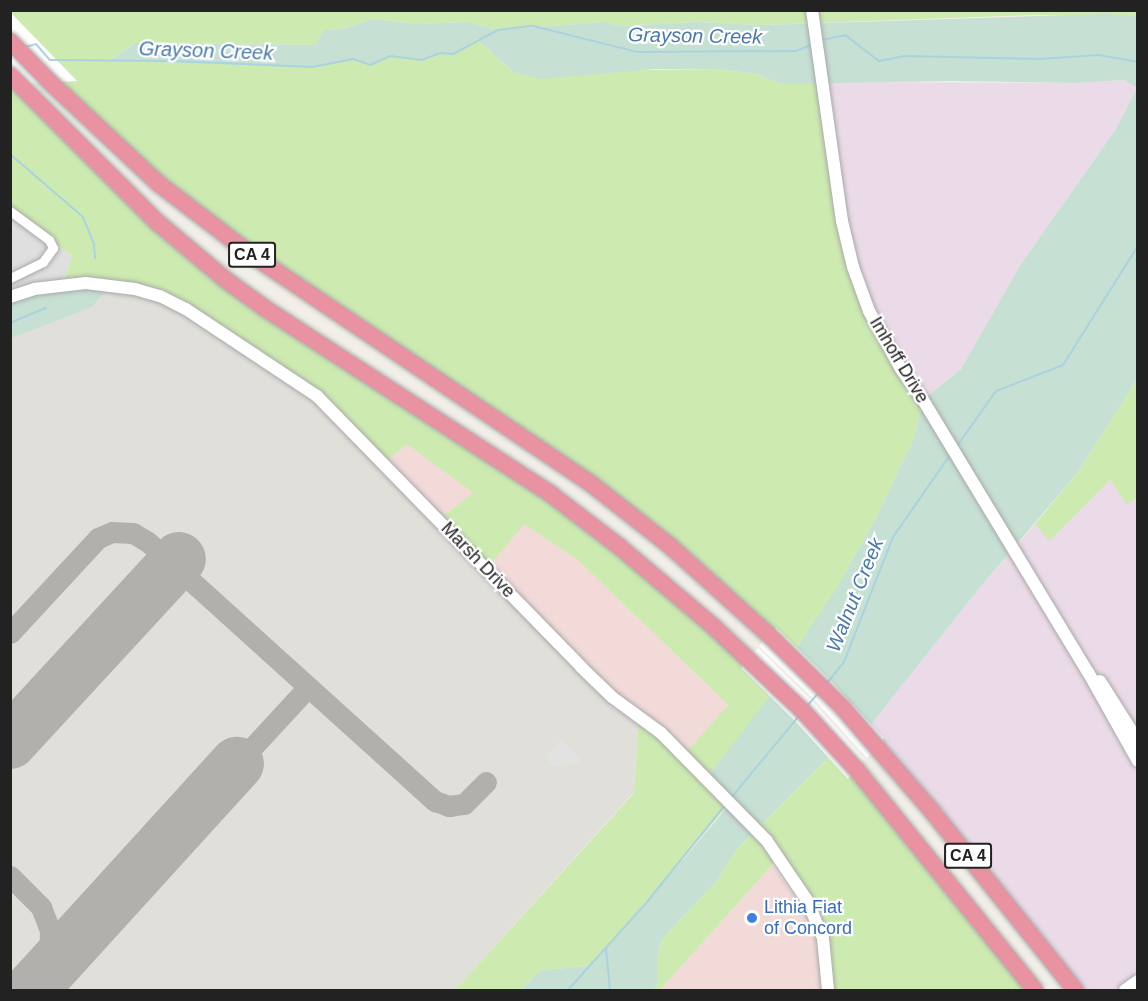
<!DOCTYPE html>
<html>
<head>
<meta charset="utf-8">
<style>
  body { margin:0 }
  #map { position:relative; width:1148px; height:1001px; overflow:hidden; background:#f2efe9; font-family:Arial,sans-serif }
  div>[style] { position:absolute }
  .residential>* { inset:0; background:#e0dfdf }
  .commercial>* { inset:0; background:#f2dad9 }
  .industrial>* { inset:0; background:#ebdbe8 }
  .airport>* { inset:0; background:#e1dfda }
  .grass>* { inset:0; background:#cdebb0 }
  .wetland>* { inset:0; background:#c6e0d4 }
  .parking>* { inset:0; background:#e2e2e2 }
  .pier>* { inset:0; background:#fff }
  .stream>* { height:2px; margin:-1px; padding:0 1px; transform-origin:1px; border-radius:1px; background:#aad3df }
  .taxiway>* { height:21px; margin:-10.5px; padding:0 10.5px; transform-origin:10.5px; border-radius:10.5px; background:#b1b0ac }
  .runway>* { height:54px; margin:-27px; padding:0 27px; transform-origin:27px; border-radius:27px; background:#b1b0ac }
  .roads { filter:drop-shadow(0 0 2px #a9a9a9) drop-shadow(0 0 2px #a9a9a9) }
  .minor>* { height:9px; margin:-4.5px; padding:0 4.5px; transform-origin:4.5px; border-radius:4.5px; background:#fff }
  .tertiary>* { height:12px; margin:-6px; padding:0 6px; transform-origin:6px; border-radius:6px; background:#fff }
  .motorway>* { height:16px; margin:-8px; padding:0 8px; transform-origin:8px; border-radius:8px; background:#e892a2 }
  .dots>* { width:16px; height:16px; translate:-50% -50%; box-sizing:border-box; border:3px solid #fff; border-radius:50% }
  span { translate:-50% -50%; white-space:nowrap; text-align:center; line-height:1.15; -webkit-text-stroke:4.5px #fff; paint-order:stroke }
  .shield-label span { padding:2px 4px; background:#fff; border:2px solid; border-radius:4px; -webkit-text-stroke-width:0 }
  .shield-label { font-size:16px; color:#222; font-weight:700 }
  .street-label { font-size:18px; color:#222 }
  .shop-label { font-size:18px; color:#366cbe }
  .left { translate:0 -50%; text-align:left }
  .water-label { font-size:20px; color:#4a7aab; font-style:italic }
  .frame { position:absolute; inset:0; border:12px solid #222; pointer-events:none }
</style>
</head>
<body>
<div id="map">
  <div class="residential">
    <i style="clip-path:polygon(10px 211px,72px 256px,63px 284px,11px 297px)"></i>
  </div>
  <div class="commercial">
    <i style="clip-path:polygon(407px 443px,473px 493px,439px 519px,384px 463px)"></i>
    <i style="clip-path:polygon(523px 523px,579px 561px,728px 705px,684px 756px,652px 738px,487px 569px)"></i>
    <i style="clip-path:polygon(772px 865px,803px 907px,815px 933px,822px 966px,821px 990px,660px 990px)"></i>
  </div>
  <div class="industrial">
    <i style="clip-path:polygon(1124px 80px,1137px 88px,1116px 129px,1021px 264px,961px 369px,923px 400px,901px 369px,853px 267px,823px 82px,1077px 83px)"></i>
    <i style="clip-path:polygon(1110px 480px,1127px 504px,1137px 498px,1137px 741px,1122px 715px,1137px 761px,1137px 981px,1125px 990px,1075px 990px,865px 732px,977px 591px,1035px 524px,1049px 540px)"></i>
  </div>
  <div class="airport">
    <i style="clip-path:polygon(63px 284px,160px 296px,286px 373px,638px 724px,634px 792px,455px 990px,11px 990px,11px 297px)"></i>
  </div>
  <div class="grass">
    <i style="clip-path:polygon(11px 10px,1138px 11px,1137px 16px,1030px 15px,760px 25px,698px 22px,616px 26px,603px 22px,498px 30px,467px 22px,417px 24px,372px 19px,342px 29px,324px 30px,315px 45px,135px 43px,109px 60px,312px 67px,353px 59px,370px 65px,390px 56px,422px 60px,440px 53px,453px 54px,477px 39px,513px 72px,719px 69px,756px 74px,781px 84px,823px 82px,830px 148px,869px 311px,923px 400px,914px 438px,875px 520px,837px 587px,791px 656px,670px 546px,159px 184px,11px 42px)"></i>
    <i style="clip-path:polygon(10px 75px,226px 280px,590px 524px,778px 685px,730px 803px,591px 966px,541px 970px,521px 990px,455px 990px,634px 793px,638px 724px,661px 733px,684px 755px,728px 705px,579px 561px,524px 524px,487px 569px,439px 519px,473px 493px,407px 444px,384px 463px,340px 416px,160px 296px,63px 284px,72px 256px,11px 211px)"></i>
    <i style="clip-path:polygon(1137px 379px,1137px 498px,1127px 505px,1110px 480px,1049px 541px,1035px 524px,1078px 472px)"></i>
    <i style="clip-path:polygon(838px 748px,1004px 952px,1023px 990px,834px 990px,823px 938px,776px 854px,772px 865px,660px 990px,653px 990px,657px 985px,657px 959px,662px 939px,715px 883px,736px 850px)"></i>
  </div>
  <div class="wetland">
    <i style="clip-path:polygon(1106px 14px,1137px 16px,1137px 379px,1078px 472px,977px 591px,865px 732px,791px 656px,837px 587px,875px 520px,914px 438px,923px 400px,961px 369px,1021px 264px,1116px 129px,1137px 88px,1124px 80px,1077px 83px,950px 81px,781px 84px,756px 74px,719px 69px,655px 69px,540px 79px,513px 72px,477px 39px,453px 54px,440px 53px,422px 60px,390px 56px,370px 65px,353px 59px,312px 67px,108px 61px,135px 43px,315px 45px,324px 30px,342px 29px,372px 19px,417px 24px,467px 22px,498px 30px,603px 22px,617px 26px,698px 22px,760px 25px)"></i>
    <i style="clip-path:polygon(110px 285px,92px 307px,11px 338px,11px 297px)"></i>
    <i style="clip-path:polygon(778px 685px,838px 748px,736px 850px,715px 883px,662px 939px,657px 959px,657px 985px,653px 990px,521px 990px,541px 970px,591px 966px,647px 902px,730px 804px,706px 779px)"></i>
  </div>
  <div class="parking">
    <i style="clip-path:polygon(561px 740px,581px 760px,578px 763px,553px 766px,546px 757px)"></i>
  </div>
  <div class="pier">
    <i style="clip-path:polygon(11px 13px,77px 81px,11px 85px)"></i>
    <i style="clip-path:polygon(776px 627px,831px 681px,884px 738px,867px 758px,815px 700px,759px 646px)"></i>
    <i style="clip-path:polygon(758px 648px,813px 702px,864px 759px,848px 779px,796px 722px,741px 668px)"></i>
  </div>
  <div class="stream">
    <i style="left:822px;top:40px;width:24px;rotate:-12deg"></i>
    <i style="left:845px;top:35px;width:43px;rotate:37.4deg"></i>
    <i style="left:879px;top:61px;width:25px;rotate:-11deg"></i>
    <i style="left:904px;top:56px;width:135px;rotate:1.3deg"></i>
    <i style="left:1039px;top:59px;width:60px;rotate:-3.8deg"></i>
    <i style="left:1099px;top:55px;width:40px;rotate:10deg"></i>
    <i style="left:25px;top:47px;width:11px;rotate:-15deg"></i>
    <i style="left:36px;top:44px;width:21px;rotate:49deg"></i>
    <i style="left:50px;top:60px;width:124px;rotate:0.5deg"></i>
    <i style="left:174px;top:61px;width:138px;rotate:2.5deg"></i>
    <i style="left:312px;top:67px;width:42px;rotate:-11deg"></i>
    <i style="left:353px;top:59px;width:18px;rotate:19deg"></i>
    <i style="left:370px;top:65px;width:22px;rotate:-24deg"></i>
    <i style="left:390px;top:56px;width:32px;rotate:7deg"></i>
    <i style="left:422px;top:60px;width:19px;rotate:-21deg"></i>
    <i style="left:440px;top:53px;width:13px;rotate:4deg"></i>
    <i style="left:453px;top:54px;width:51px;rotate:-28.1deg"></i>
    <i style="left:498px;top:30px;width:35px;rotate:-7deg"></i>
    <i style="left:533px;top:26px;width:107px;rotate:14deg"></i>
    <i style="left:637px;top:52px;width:159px;rotate:-0.4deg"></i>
    <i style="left:796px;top:51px;width:16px;rotate:-22deg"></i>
    <i style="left:10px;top:154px;width:96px;rotate:40.8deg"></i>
    <i style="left:83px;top:217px;width:29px;rotate:68deg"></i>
    <i style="left:94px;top:244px;width:14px;rotate:86deg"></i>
    <i style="left:10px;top:323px;width:39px;rotate:-23deg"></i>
    <i style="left:957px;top:446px;width:67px;rotate:-54.7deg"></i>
    <i style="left:996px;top:391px;width:72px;rotate:-21.2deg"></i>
    <i style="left:1063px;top:365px;width:141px;rotate:-57.8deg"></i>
    <i style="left:827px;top:683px;width:27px;rotate:-51deg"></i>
    <i style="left:844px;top:662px;width:134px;rotate:-68.6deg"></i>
    <i style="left:893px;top:537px;width:100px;rotate:-55.2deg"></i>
    <i style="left:807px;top:706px;width:18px;rotate:-49deg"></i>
    <i style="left:731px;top:798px;width:105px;rotate:-50.4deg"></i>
    <i style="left:606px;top:949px;width:41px;rotate:84.4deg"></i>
    <i style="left:568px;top:990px;width:118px;rotate:-48.1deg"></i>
    <i style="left:647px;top:902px;width:124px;rotate:-51.2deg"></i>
  </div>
  <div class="taxiway">
    <i style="left:10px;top:633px;width:129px;rotate:-47.2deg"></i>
    <i style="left:98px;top:538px;width:15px;rotate:-23deg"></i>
    <i style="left:112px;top:532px;width:21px;rotate:3deg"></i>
    <i style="left:133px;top:533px;width:17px;rotate:31deg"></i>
    <i style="left:148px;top:542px;width:387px;rotate:42.1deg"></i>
    <i style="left:435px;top:801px;width:15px;rotate:20deg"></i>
    <i style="left:449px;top:806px;width:15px;rotate:-8deg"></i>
    <i style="left:464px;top:804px;width:31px;rotate:-45deg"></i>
    <i style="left:237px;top:764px;width:105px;rotate:-47.3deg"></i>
    <i style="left:10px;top:876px;width:44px;rotate:45deg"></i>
    <i style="left:41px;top:907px;width:26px;rotate:69deg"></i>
    <i style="left:50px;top:931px;width:24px;rotate:92deg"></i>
    <i style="left:49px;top:955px;width:39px;rotate:117deg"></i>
    <i style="left:53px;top:990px;width:16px;rotate:-90deg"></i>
    <i style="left:53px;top:974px;width:20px;rotate:-63deg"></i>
  </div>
  <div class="runway">
    <i style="left:10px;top:742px;width:249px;rotate:-47.3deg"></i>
    <i style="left:31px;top:990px;width:306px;rotate:-47.7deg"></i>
  </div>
  <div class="roads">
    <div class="minor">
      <i style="left:10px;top:211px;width:49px;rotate:36.6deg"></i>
      <i style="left:49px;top:240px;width:9px;rotate:63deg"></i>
      <i style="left:53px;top:248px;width:17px;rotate:126deg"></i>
      <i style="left:43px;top:262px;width:37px;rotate:154deg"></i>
    </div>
    <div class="tertiary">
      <i style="left:812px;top:10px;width:213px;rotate:81.9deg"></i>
      <i style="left:842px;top:221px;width:47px;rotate:76.6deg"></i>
      <i style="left:853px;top:267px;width:47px;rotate:70deg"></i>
      <i style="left:869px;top:311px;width:66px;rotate:61.1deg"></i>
      <i style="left:901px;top:369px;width:38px;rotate:55deg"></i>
      <i style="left:923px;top:400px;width:318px;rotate:58.8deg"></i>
      <i style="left:1088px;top:672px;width:102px;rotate:60.7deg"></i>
      <i style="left:10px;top:297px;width:25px;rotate:-18deg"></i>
      <i style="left:34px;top:289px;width:52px;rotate:-6.6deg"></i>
      <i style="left:86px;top:283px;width:49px;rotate:7deg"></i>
      <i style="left:135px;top:289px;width:26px;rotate:16deg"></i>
      <i style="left:160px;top:296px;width:29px;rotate:27deg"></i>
      <i style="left:186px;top:309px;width:157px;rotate:33.6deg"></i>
      <i style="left:317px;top:396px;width:378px;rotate:45.7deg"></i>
      <i style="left:581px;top:667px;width:43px;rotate:44.1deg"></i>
      <i style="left:612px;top:697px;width:61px;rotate:36.3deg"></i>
      <i style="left:661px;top:733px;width:151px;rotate:45.5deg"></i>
      <i style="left:767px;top:841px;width:71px;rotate:55.9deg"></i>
      <i style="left:807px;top:900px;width:41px;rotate:67.2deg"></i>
      <i style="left:823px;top:938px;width:52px;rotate:84.5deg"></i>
      <i style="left:1100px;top:681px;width:71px;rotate:57.7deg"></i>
      <i style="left:1125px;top:990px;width:16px;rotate:-35deg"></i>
    </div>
    <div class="motorway">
      <i style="left:10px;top:41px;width:59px;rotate:45.7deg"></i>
      <i style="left:51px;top:83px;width:148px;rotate:43.1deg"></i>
      <i style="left:159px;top:184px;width:117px;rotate:37.4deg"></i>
      <i style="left:252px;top:255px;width:408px;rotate:34deg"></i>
      <i style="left:590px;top:483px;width:102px;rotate:38.2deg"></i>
      <i style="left:670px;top:546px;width:133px;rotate:42deg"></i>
      <i style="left:769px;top:635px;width:104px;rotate:44.6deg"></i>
      <i style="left:843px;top:708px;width:135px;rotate:49.2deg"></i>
      <i style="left:931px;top:810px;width:231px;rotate:51.3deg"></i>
      <i style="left:10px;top:75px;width:208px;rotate:45deg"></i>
      <i style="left:157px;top:222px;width:90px;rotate:40deg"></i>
      <i style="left:226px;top:280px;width:49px;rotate:35.9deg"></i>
      <i style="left:266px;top:309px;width:341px;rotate:33deg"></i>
      <i style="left:552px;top:495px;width:87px;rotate:37.5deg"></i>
      <i style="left:621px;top:548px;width:121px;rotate:40.3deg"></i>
      <i style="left:713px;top:626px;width:124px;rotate:43.4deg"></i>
      <i style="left:803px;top:711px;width:79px;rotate:47.6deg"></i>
      <i style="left:856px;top:769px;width:284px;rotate:51deg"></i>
    </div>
  </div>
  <div class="dots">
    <i style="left:752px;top:918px;background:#3f7fe0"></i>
  </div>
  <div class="shield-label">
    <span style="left:252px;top:255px">CA 4</span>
    <span style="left:968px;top:856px">CA 4</span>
  </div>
  <div class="street-label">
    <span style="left:899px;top:360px;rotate:59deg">Imhoff Drive</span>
    <span style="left:478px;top:560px;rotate:46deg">Marsh Drive</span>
  </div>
  <div class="shop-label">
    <span class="left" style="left:764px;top:918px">Lithia Fiat<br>of Concord</span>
  </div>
  <div class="water-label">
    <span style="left:695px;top:36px;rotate:1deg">Grayson Creek</span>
    <span style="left:206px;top:51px;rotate:2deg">Grayson Creek</span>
    <span style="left:855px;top:595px;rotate:-68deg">Walnut Creek</span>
  </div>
  <div class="frame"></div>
</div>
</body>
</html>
